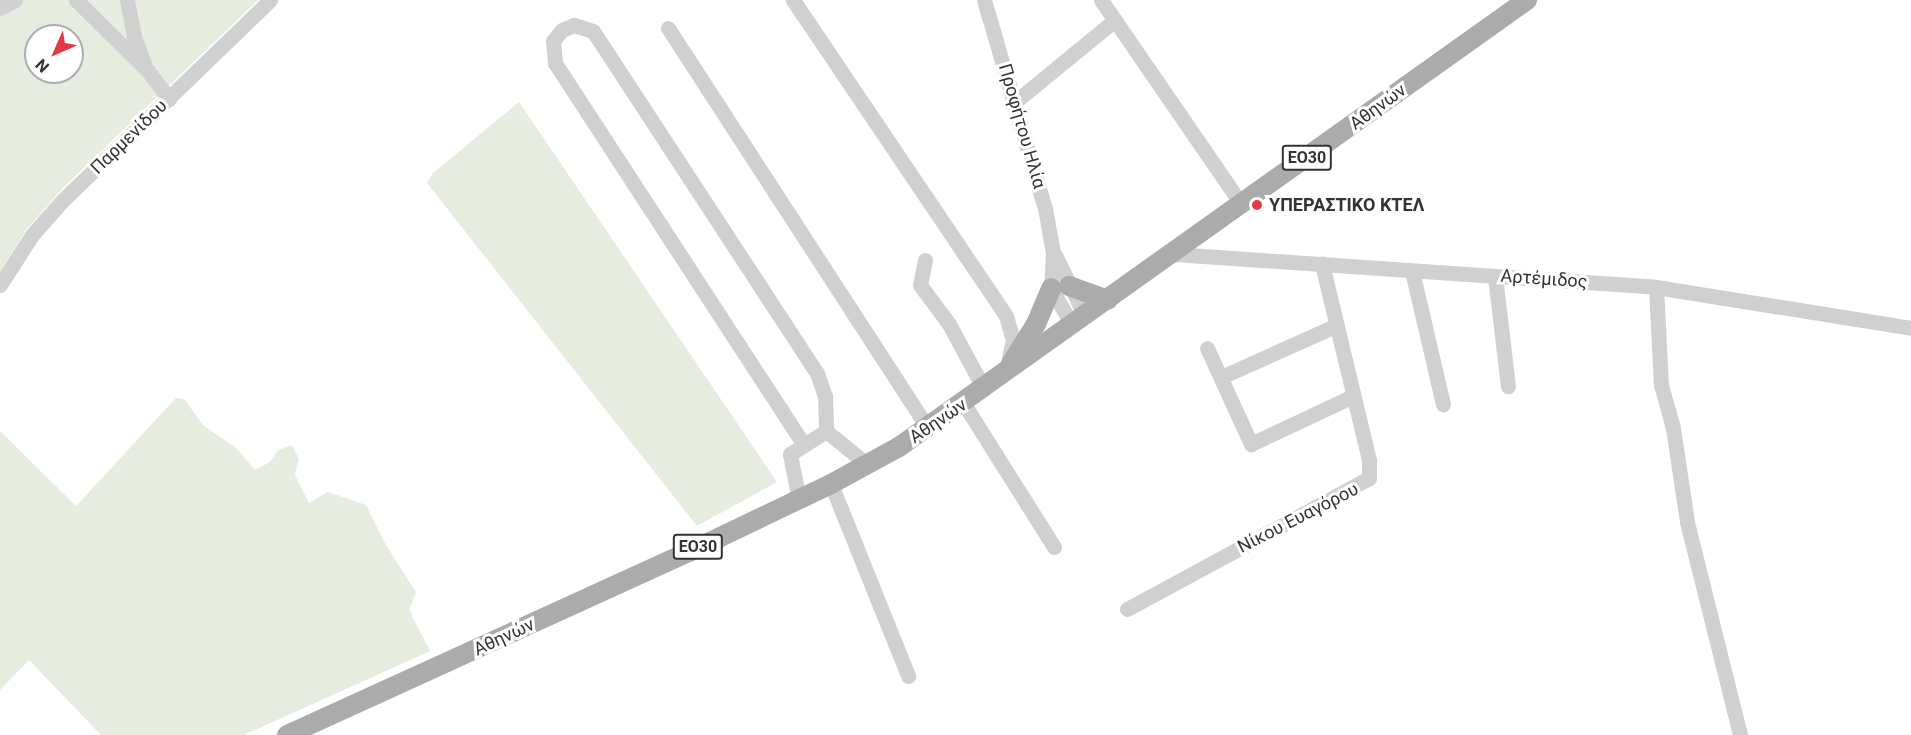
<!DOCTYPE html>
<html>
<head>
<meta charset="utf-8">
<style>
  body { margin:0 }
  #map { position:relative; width:1911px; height:735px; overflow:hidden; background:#fff; font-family:Roboto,sans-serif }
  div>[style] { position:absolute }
  .green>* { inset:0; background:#e6ecdf }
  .minor>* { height:15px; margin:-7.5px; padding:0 7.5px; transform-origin:7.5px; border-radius:7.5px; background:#d0d0d0 }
  .major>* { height:20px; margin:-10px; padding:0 10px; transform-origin:10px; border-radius:10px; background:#ababab }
  .dots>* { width:16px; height:16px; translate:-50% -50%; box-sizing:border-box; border:3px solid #fff; border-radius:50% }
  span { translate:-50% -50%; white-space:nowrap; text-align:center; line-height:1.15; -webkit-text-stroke:6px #fff; paint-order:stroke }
  .shield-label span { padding:2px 4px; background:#fff; border:2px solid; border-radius:4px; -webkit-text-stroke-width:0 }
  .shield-label { font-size:16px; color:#333; font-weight:700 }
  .street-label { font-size:18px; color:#333 }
  .poi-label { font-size:18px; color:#333; font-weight:700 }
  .left { translate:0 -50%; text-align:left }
  .north { position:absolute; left:24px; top:24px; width:60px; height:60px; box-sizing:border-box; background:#fff; border:2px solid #adadad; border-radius:50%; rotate:225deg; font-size:16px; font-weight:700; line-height:24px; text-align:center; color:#333 }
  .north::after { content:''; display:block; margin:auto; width:21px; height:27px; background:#e63946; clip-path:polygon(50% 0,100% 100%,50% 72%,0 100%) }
</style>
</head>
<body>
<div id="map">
  <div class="green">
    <i style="clip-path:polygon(evenodd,0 0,258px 0,64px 187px,26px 230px,0 272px,0 0,36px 36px,72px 36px,72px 72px,36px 72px,36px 36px)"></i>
    <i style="clip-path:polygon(519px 102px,777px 482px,697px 526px,427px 183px,432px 174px)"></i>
    <i style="clip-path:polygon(176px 398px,184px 399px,203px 425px,236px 448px,255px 470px,270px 462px,278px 450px,292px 445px,299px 459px,295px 475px,309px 503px,328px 492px,366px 505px,387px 547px,416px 592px,409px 610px,430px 651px,244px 735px,101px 735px,29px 660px,0 690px,0 431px,76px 506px)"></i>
  </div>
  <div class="minor">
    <i style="left:76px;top:0;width:101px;rotate:44.6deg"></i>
    <i style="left:148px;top:71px;width:35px;rotate:53deg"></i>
    <i style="left:127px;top:0;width:37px;rotate:79deg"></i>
    <i style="left:134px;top:36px;width:29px;rotate:70deg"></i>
    <i style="left:793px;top:0;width:381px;rotate:56deg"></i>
    <i style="left:1006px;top:316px;width:25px;rotate:74deg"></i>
    <i style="left:1013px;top:340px;width:26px;rotate:103deg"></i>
    <i style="left:984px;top:0;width:217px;rotate:73.7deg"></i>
    <i style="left:1045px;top:208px;width:46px;rotate:79.9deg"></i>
    <i style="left:1053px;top:253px;width:35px;rotate:93deg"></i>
    <i style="left:1051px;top:288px;width:43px;rotate:60.4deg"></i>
    <i style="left:1101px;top:0;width:249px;rotate:55.5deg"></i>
    <i style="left:0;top:8px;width:17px;rotate:-28deg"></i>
    <i style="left:668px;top:28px;width:478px;rotate:57deg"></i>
    <i style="left:1016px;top:101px;width:128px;rotate:-39.3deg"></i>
    <i style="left:1174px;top:254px;width:483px;rotate:3.9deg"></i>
    <i style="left:1656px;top:287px;width:258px;rotate:9.1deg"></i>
    <i style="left:1055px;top:255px;width:68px;rotate:63.8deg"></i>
    <i style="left:925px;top:260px;width:25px;rotate:101deg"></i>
    <i style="left:920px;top:285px;width:49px;rotate:53.4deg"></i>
    <i style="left:949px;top:324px;width:74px;rotate:61.7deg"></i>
    <i style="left:1412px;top:271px;width:137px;rotate:76.9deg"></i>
    <i style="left:1495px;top:276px;width:111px;rotate:83.3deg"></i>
    <i style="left:0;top:285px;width:59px;rotate:-57.4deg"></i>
    <i style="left:32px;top:235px;width:47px;rotate:-48.5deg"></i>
    <i style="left:63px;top:200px;width:288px;rotate:-44deg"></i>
    <i style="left:1656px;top:287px;width:98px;rotate:87.1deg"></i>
    <i style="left:1661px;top:385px;width:45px;rotate:74.4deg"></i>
    <i style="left:1673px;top:428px;width:95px;rotate:81.5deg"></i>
    <i style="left:1687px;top:522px;width:219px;rotate:76deg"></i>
    <i style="left:1207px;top:348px;width:106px;rotate:65.4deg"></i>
    <i style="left:1251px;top:444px;width:113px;rotate:-25.2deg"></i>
    <i style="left:1221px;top:377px;width:127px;rotate:-24.1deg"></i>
    <i style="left:964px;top:404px;width:169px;rotate:57.8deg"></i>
    <i style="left:804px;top:445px;width:456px;rotate:-123.1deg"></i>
    <i style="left:555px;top:63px;width:22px;rotate:-95deg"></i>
    <i style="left:553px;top:41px;width:14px;rotate:-51deg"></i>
    <i style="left:562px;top:30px;width:13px;rotate:-23deg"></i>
    <i style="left:574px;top:25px;width:20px;rotate:18deg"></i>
    <i style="left:593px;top:31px;width:409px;rotate:56.8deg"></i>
    <i style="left:817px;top:373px;width:24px;rotate:71deg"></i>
    <i style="left:825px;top:396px;width:35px;rotate:88deg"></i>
    <i style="left:831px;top:484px;width:207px;rotate:68.1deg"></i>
    <i style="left:799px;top:500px;width:47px;rotate:-101.1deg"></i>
    <i style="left:790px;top:454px;width:43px;rotate:-32.6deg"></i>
    <i style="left:826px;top:431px;width:54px;rotate:39deg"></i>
    <i style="left:1127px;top:609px;width:275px;rotate:-28.4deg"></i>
    <i style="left:1369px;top:478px;width:18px;rotate:-90deg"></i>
    <i style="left:1369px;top:460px;width:202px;rotate:-103.5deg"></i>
  </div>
  <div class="major">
    <i style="left:1069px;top:286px;width:41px;rotate:19.7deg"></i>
    <i style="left:1012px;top:362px;width:45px;rotate:-57.7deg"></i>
    <i style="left:1036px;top:324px;width:39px;rotate:-67deg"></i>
    <i style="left:287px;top:735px;width:442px;rotate:-24.5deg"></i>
    <i style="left:689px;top:552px;width:157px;rotate:-25.6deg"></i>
    <i style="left:831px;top:484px;width:77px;rotate:-28.6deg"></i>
    <i style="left:899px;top:447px;width:771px;rotate:-35.44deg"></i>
  </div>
  <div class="dots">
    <i style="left:1257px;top:205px;background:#e63946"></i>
  </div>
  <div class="shield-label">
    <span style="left:1307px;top:158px">ΕΟ30</span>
    <span style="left:698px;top:547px">ΕΟ30</span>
  </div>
  <div class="street-label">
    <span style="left:1378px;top:107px;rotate:-36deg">Αθηνών</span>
    <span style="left:1022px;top:126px;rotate:74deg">Προφήτου Ηλία</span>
    <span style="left:129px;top:137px;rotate:-44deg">Παρμενίδου</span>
    <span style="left:1544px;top:279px;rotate:4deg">Αρτέμιδος</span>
    <span style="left:938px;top:421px;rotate:-34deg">Αθηνών</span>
    <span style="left:1298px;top:518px;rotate:-27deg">Νίκου Ευαγόρου</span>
    <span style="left:504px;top:637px;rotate:-25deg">Αθηνών</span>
  </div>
  <div class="poi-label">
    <span class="left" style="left:1269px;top:205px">ΥΠΕΡΑΣΤΙΚΟ ΚΤΕΛ</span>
  </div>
  <div class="north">N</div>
</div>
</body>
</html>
